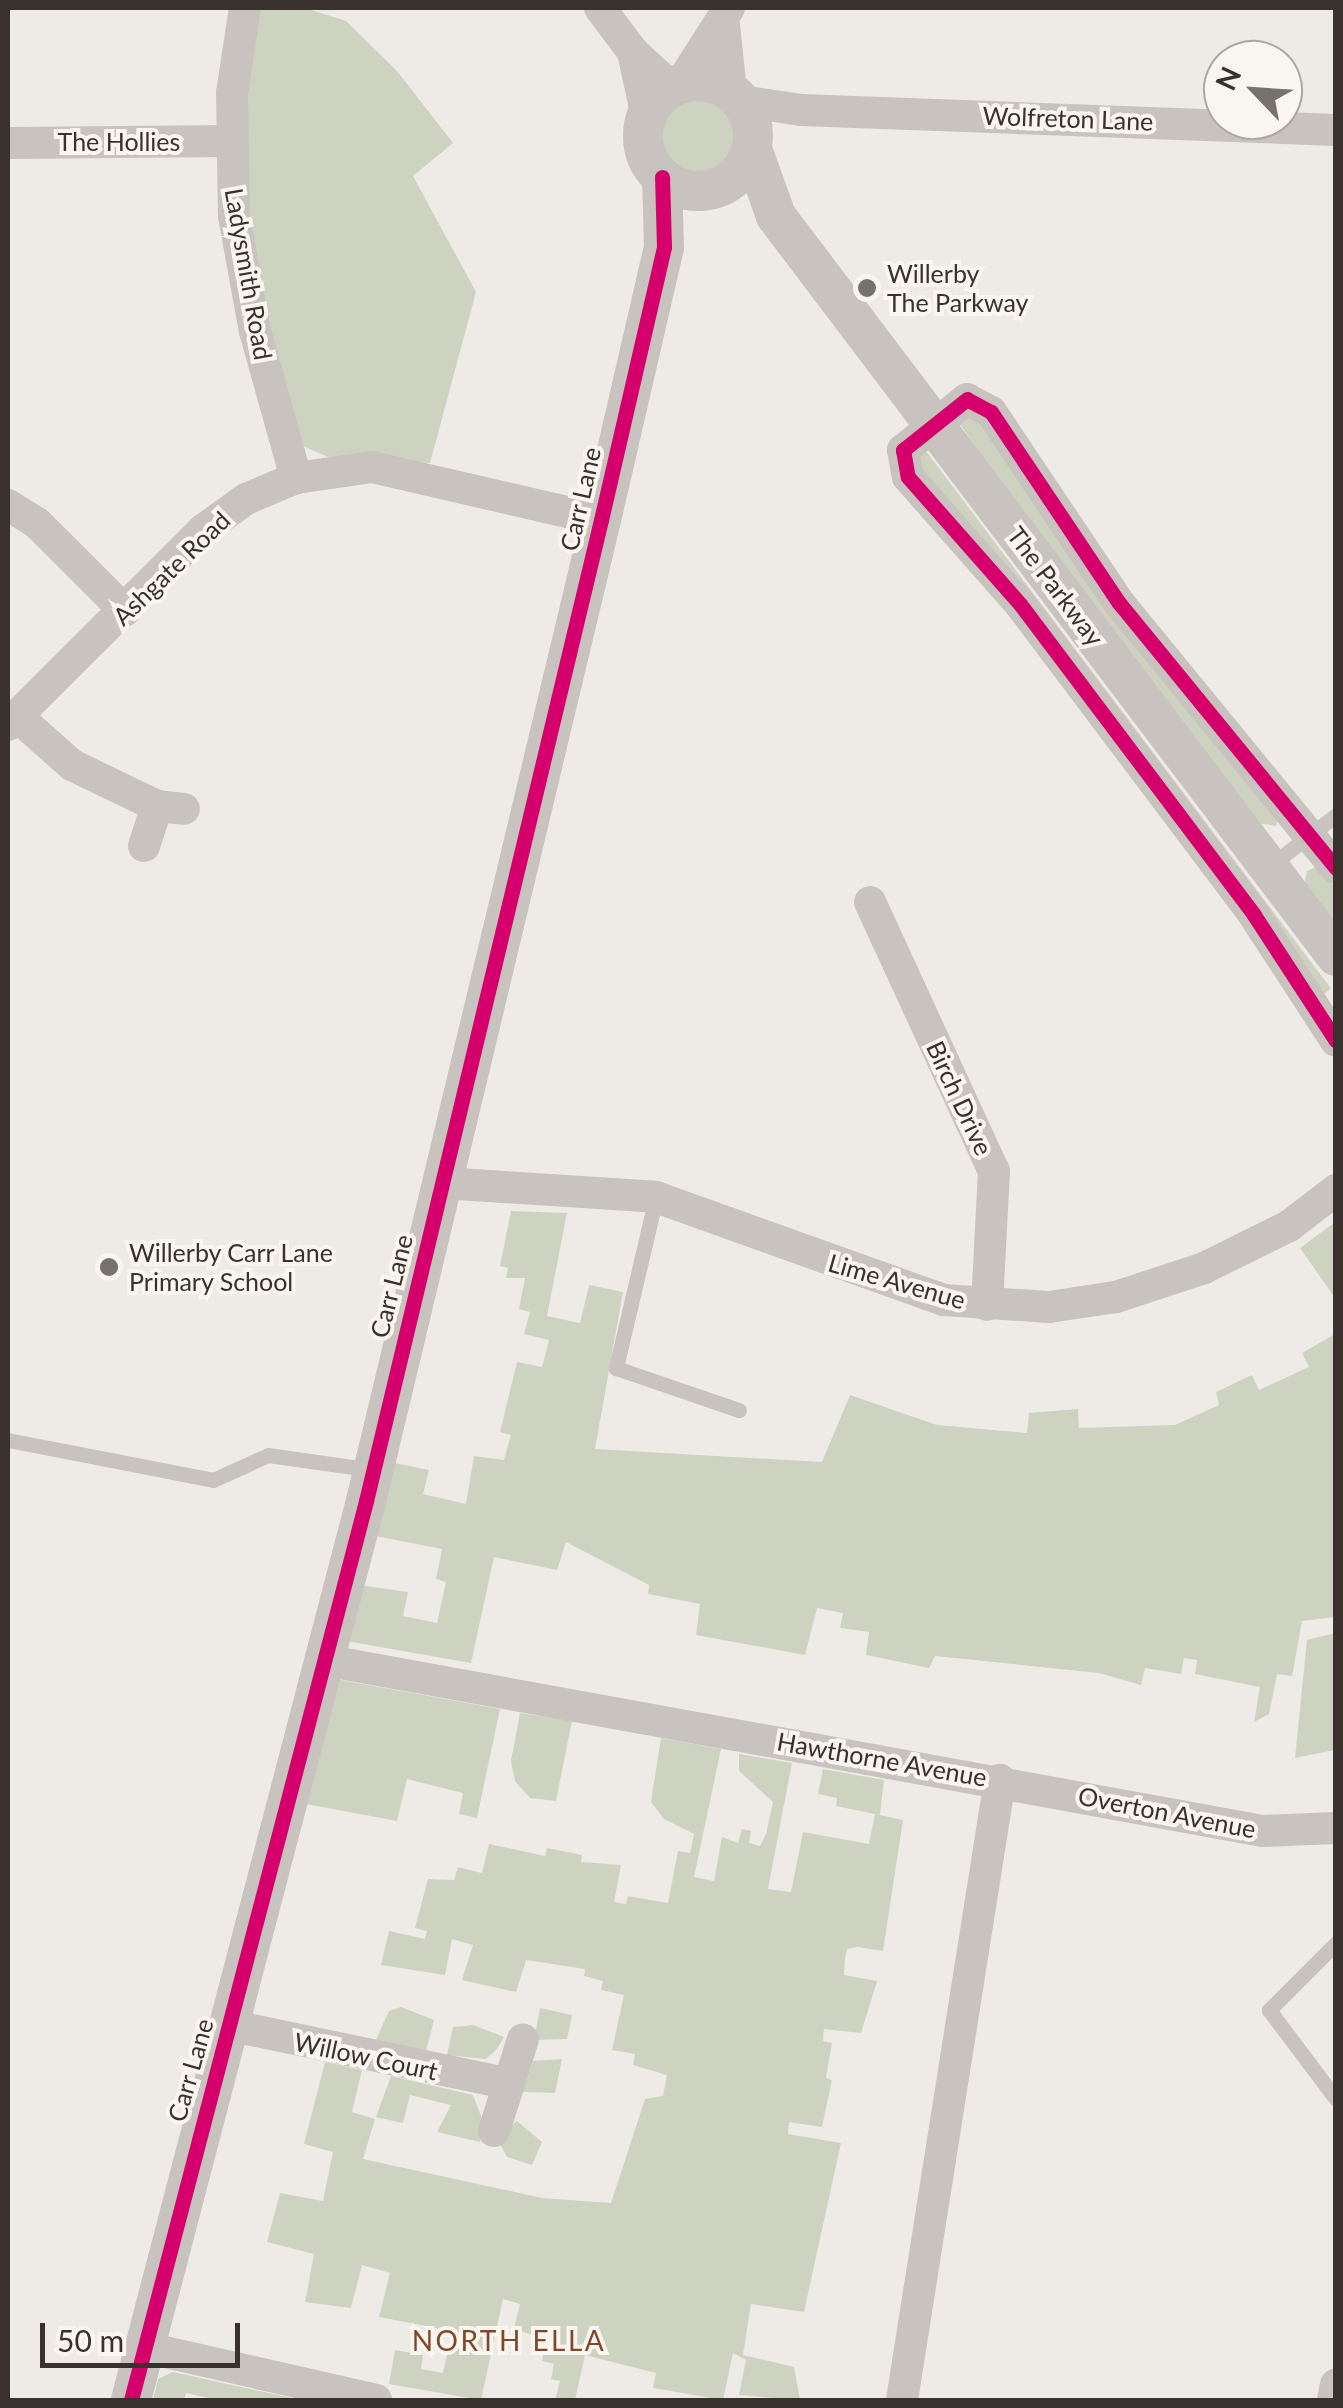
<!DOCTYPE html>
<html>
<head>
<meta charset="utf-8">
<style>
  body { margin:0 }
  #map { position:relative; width:1343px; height:2408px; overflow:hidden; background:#eeebe6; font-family:Lato,sans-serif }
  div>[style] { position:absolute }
  .green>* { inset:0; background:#ced3c1; transform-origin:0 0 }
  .round { border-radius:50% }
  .service>* { height:15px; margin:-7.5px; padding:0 7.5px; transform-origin:7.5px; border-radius:7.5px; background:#c8c3be }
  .minor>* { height:32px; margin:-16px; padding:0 16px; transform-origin:16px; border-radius:16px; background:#c8c3be }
  .tertiary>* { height:40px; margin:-20px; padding:0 20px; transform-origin:20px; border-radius:20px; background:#c8c3be }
  .tertiary>.ring { margin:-20px; padding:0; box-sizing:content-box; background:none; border:40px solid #c8c3be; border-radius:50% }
  .cycleway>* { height:15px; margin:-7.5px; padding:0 7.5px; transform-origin:7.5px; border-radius:7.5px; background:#d6006c }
  .dots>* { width:28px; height:28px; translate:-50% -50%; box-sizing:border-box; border:5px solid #f9f5ef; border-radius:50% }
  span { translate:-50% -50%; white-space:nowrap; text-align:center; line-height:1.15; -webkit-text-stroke:8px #f9f5ef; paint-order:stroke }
  .street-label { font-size:25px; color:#39312c }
  .poi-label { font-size:25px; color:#39312c }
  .left { translate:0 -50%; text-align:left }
  .neighbourhood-label { font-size:28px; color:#80472d; letter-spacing:2.5px }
  .frame { position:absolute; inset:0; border:10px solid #39312c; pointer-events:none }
  .north { position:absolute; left:1203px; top:40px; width:100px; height:100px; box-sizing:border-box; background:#f9f5ef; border:2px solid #aca7a1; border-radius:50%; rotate:295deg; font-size:28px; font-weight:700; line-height:40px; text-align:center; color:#39312c }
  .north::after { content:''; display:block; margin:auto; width:35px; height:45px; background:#78726d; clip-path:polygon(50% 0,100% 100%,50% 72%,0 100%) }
  .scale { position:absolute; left:40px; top:2323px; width:200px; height:45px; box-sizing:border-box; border:5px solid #39312c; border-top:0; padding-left:12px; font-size:30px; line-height:35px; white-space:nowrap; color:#39312c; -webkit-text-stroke:8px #f9f5ef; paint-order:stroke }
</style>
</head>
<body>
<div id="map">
  <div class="green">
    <i style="clip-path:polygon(256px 8px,305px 8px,346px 21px,397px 71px,453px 143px,413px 176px,476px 292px,430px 463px,328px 457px,301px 445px,253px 267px,243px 178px,244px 93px)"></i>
    <i class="round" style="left:662px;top:100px;width:74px;height:74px"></i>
    <i style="clip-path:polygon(972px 412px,1279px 817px,1276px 826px,1258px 823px,980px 454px,960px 424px)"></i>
    <i style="left:923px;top:447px;width:678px;height:24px;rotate:53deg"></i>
    <i style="clip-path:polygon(1316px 867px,1335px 887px,1335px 925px,1304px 885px,1307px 871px)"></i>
    <i style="clip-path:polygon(511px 1211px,567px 1213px,547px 1316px,580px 1323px,589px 1285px,623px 1292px,595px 1449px,822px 1462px,850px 1395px,937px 1425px,1027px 1433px,1029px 1413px,1078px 1409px,1079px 1428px,1175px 1425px,1219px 1405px,1216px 1392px,1252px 1375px,1259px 1390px,1309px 1367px,1302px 1353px,1335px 1334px,1335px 1617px,1302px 1621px,1292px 1676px,1277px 1674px,1269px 1714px,1254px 1722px,1260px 1687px,1195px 1674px,1197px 1660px,1184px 1658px,1181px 1674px,1145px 1668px,1141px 1685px,1099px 1673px,935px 1656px,929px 1668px,866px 1655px,869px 1632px,840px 1628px,843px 1613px,817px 1608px,805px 1655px,696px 1635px,700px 1604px,648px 1594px,649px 1585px,566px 1542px,557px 1570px,494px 1557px,471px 1663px,346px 1641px,359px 1585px,408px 1592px,403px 1616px,437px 1623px,446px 1582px,436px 1579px,442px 1549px,375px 1536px,390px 1462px,429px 1470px,423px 1494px,466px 1504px,474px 1456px,504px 1460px,511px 1435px,500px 1432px,517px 1362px,542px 1367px,549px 1340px,524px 1334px,530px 1312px,519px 1309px,525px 1278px,506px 1278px,508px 1268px,500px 1266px)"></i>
    <i style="clip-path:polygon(1335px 1222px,1335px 1298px,1300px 1248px)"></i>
    <i style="clip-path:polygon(1335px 1633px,1335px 1750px,1295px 1758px,1307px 1640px)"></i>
    <i style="clip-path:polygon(335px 1679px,500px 1709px,477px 1818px,459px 1814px,463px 1793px,407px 1779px,397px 1821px,306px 1804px)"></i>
    <i style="clip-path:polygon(520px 1713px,572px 1721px,556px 1801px,530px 1798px,515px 1781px,511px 1761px)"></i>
    <i style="clip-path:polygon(661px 1738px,721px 1749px,694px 1877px,714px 1881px,722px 1837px,738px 1843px,742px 1829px,751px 1831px,749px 1843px,760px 1846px,766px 1834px,773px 1802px,739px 1771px,739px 1754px,792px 1763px,768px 1889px,791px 1892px,803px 1832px,869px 1844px,875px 1814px,836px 1806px,837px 1798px,818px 1794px,823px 1769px,884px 1780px,880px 1815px,903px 1820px,883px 1951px,858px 1947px,847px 1949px,845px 1958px,844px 1975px,877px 1981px,861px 2033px,824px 2029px,823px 2041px,832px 2043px,826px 2078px,832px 2080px,822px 2127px,789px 2122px,788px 2134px,841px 2143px,804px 2312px,751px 2304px,743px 2355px,794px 2367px,800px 2400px,739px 2395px,746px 2360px,733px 2353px,723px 2400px,653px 2388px,656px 2373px,585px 2355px,575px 2400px,555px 2400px,560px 2381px,551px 2379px,554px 2364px,542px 2361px,546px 2341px,514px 2328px,520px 2304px,503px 2299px,481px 2400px,389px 2384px,395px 2350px,423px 2355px,421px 2369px,443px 2373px,452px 2331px,379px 2317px,390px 2273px,362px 2265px,351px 2308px,305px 2302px,314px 2254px,267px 2242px,280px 2193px,323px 2201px,333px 2152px,304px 2144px,325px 2062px,362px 2070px,352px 2112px,375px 2119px,363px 2159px,542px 2198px,611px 2203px,645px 2099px,663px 2096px,667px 2075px,633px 2065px,635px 2054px,612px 2050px,624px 1995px,601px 1990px,603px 1981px,584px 1976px,585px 1969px,526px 1960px,516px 1992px,462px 1980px,473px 1945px,452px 1939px,445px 1975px,381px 1965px,389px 1931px,425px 1939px,427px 1931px,415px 1928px,428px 1879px,454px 1880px,458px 1867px,482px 1873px,489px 1844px,545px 1856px,547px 1848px,582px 1855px,581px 1862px,621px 1865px,614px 1902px,626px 1904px,628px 1896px,668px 1903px,678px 1851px,690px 1853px,694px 1834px,664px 1819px,651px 1802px)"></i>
    <i style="clip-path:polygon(401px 2007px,434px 2020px,426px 2051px,375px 2042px,389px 2011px)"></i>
    <i style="clip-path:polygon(540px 2008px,572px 2015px,567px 2039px,534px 2040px)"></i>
    <i style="clip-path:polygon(473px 2025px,504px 2037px,497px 2049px,486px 2059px,447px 2055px,453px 2027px)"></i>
    <i style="clip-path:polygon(562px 2059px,555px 2093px,523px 2092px,533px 2061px)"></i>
    <i style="clip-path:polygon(391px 2076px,473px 2095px,484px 2124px,480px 2142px,437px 2132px,451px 2105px,410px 2095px,403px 2123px,376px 2117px)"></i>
    <i style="clip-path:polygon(517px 2121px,542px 2142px,532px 2165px,507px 2157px,497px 2138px)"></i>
    <i style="clip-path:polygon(173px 2372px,301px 2400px,217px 2400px,186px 2393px,184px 2400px,153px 2400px,158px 2379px)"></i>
  </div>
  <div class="service">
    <i style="left:1271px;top:865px;width:82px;rotate:-37.6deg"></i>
    <i style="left:656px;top:1197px;width:176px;rotate:103.2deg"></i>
    <i style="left:616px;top:1368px;width:130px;rotate:18.9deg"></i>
    <i style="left:8px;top:1440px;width:209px;rotate:11deg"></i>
    <i style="left:213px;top:1480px;width:60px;rotate:-24.4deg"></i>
    <i style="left:268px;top:1455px;width:106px;rotate:8.1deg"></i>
    <i style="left:1336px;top:1943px;width:95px;rotate:135deg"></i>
    <i style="left:1269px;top:2010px;width:111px;rotate:53deg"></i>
  </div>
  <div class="minor">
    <i style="left:245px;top:8px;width:86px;rotate:98.7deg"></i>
    <i style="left:232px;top:93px;width:123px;rotate:89.1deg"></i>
    <i style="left:234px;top:216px;width:117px;rotate:79.7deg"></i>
    <i style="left:255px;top:331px;width:153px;rotate:74.4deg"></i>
    <i style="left:600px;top:8px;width:55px;rotate:53.1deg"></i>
    <i style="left:633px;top:52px;width:53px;rotate:42.7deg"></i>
    <i style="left:724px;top:25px;width:67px;rotate:84deg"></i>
    <i style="left:633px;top:52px;width:66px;rotate:77.8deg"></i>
    <i style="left:681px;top:83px;width:89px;rotate:-57.4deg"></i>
    <i style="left:741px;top:101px;width:61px;rotate:8.5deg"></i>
    <i style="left:801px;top:110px;width:535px;rotate:2.14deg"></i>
    <i style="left:8px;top:143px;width:223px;rotate:-0.5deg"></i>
    <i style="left:8px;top:505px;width:34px;rotate:32deg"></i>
    <i style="left:37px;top:523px;width:124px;rotate:45deg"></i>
    <i style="left:19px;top:718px;width:71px;rotate:41.6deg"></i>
    <i style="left:72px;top:765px;width:94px;rotate:25.8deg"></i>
    <i style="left:157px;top:806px;width:27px;rotate:6deg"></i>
    <i style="left:8px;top:725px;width:276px;rotate:-45deg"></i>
    <i style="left:203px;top:530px;width:53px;rotate:-35.8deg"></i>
    <i style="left:246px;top:499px;width:54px;rotate:-22.8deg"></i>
    <i style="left:296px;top:478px;width:77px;rotate:-8.2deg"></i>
    <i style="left:372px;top:467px;width:235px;rotate:13deg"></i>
    <i style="left:144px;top:846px;width:42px;rotate:-72deg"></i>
    <i style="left:1336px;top:868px;width:343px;rotate:-129.3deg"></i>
    <i style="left:1119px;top:603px;width:230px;rotate:-123.8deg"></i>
    <i style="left:991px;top:412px;width:27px;rotate:-152deg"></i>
    <i style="left:967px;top:399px;width:82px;rotate:141.4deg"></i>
    <i style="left:903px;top:450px;width:27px;rotate:80deg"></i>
    <i style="left:908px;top:477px;width:169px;rotate:48.6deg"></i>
    <i style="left:1020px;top:604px;width:389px;rotate:53deg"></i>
    <i style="left:1254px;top:915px;width:150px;rotate:56.9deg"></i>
    <i style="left:870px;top:902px;width:296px;rotate:65.3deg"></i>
    <i style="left:994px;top:1171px;width:134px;rotate:93deg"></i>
    <i style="left:442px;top:1183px;width:214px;rotate:3.7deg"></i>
    <i style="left:656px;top:1197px;width:306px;rotate:19.7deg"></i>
    <i style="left:944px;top:1300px;width:105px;rotate:3.8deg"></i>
    <i style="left:1049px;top:1307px;width:68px;rotate:-8.5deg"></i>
    <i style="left:1116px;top:1297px;width:93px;rotate:-18.2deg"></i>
    <i style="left:1204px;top:1268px;width:95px;rotate:-26.3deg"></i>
    <i style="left:1289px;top:1226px;width:59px;rotate:-37.5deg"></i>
    <i style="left:323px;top:1660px;width:955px;rotate:10.31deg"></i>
    <i style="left:1263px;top:1831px;width:73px;rotate:-2.4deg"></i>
    <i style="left:228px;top:2025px;width:283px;rotate:11.8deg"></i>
    <i style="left:494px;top:2131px;width:96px;rotate:-72.5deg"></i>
    <i style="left:143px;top:2347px;width:239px;rotate:12.8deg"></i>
    <i style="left:902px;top:2400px;width:628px;rotate:-81.02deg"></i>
    <i style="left:1333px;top:2400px;width:16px;rotate:-79deg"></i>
  </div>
  <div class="tertiary">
    <i class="ring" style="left:643px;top:81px;width:70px;height:70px"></i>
    <i style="left:752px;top:149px;width:71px;rotate:70.3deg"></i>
    <i style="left:776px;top:216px;width:928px;rotate:52.88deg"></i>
    <i style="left:131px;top:2400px;width:929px;rotate:-75.35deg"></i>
    <i style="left:366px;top:1501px;width:1009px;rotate:-76.53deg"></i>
    <i style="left:601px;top:520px;width:280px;rotate:-77deg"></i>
    <i style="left:664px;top:247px;width:70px;rotate:-91.6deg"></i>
  </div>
  <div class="cycleway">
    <i style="left:1336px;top:868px;width:343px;rotate:-129.3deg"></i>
    <i style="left:1119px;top:603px;width:230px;rotate:-123.8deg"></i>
    <i style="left:991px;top:412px;width:27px;rotate:-152deg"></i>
    <i style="left:967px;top:399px;width:82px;rotate:141.4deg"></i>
    <i style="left:903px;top:450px;width:27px;rotate:80deg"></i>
    <i style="left:908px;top:477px;width:169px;rotate:48.6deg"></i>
    <i style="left:1020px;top:604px;width:389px;rotate:53deg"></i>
    <i style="left:1254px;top:915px;width:150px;rotate:56.9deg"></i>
    <i style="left:131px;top:2400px;width:929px;rotate:-75.35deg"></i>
    <i style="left:366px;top:1501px;width:1009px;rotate:-76.53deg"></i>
    <i style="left:601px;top:520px;width:280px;rotate:-77deg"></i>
    <i style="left:664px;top:247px;width:70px;rotate:-91.6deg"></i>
  </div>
  <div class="dots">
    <i style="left:867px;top:288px;background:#78726d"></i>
    <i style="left:109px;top:1267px;background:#78726d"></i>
  </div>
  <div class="street-label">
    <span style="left:1068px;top:118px;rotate:2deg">Wolfreton Lane</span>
    <span style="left:119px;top:141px">The Hollies</span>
    <span style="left:249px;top:274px;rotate:80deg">Ladysmith Road</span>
    <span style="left:580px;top:499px;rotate:-77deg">Carr Lane</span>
    <span style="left:171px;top:568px;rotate:-44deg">Ashgate Road</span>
    <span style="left:1056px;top:586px;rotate:53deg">The Parkway</span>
    <span style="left:960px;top:1098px;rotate:65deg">Birch Drive</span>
    <span style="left:897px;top:1281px;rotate:16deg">Lime Avenue</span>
    <span style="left:391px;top:1286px;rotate:-76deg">Carr Lane</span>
    <span style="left:882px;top:1759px;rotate:10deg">Hawthorne Avenue</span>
    <span style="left:1167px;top:1812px;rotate:11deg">Overton Avenue</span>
    <span style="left:366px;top:2056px;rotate:12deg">Willow Court</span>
    <span style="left:190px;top:2070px;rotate:-74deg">Carr Lane</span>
  </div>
  <div class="poi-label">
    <span class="left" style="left:887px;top:288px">Willerby<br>The Parkway</span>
    <span class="left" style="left:129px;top:1267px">Willerby Carr Lane<br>Primary School</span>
  </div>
  <div class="neighbourhood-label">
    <span style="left:509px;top:2340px">NORTH ELLA</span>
  </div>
  <div class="frame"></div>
  <div class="north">N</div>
  <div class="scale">50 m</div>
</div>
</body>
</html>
